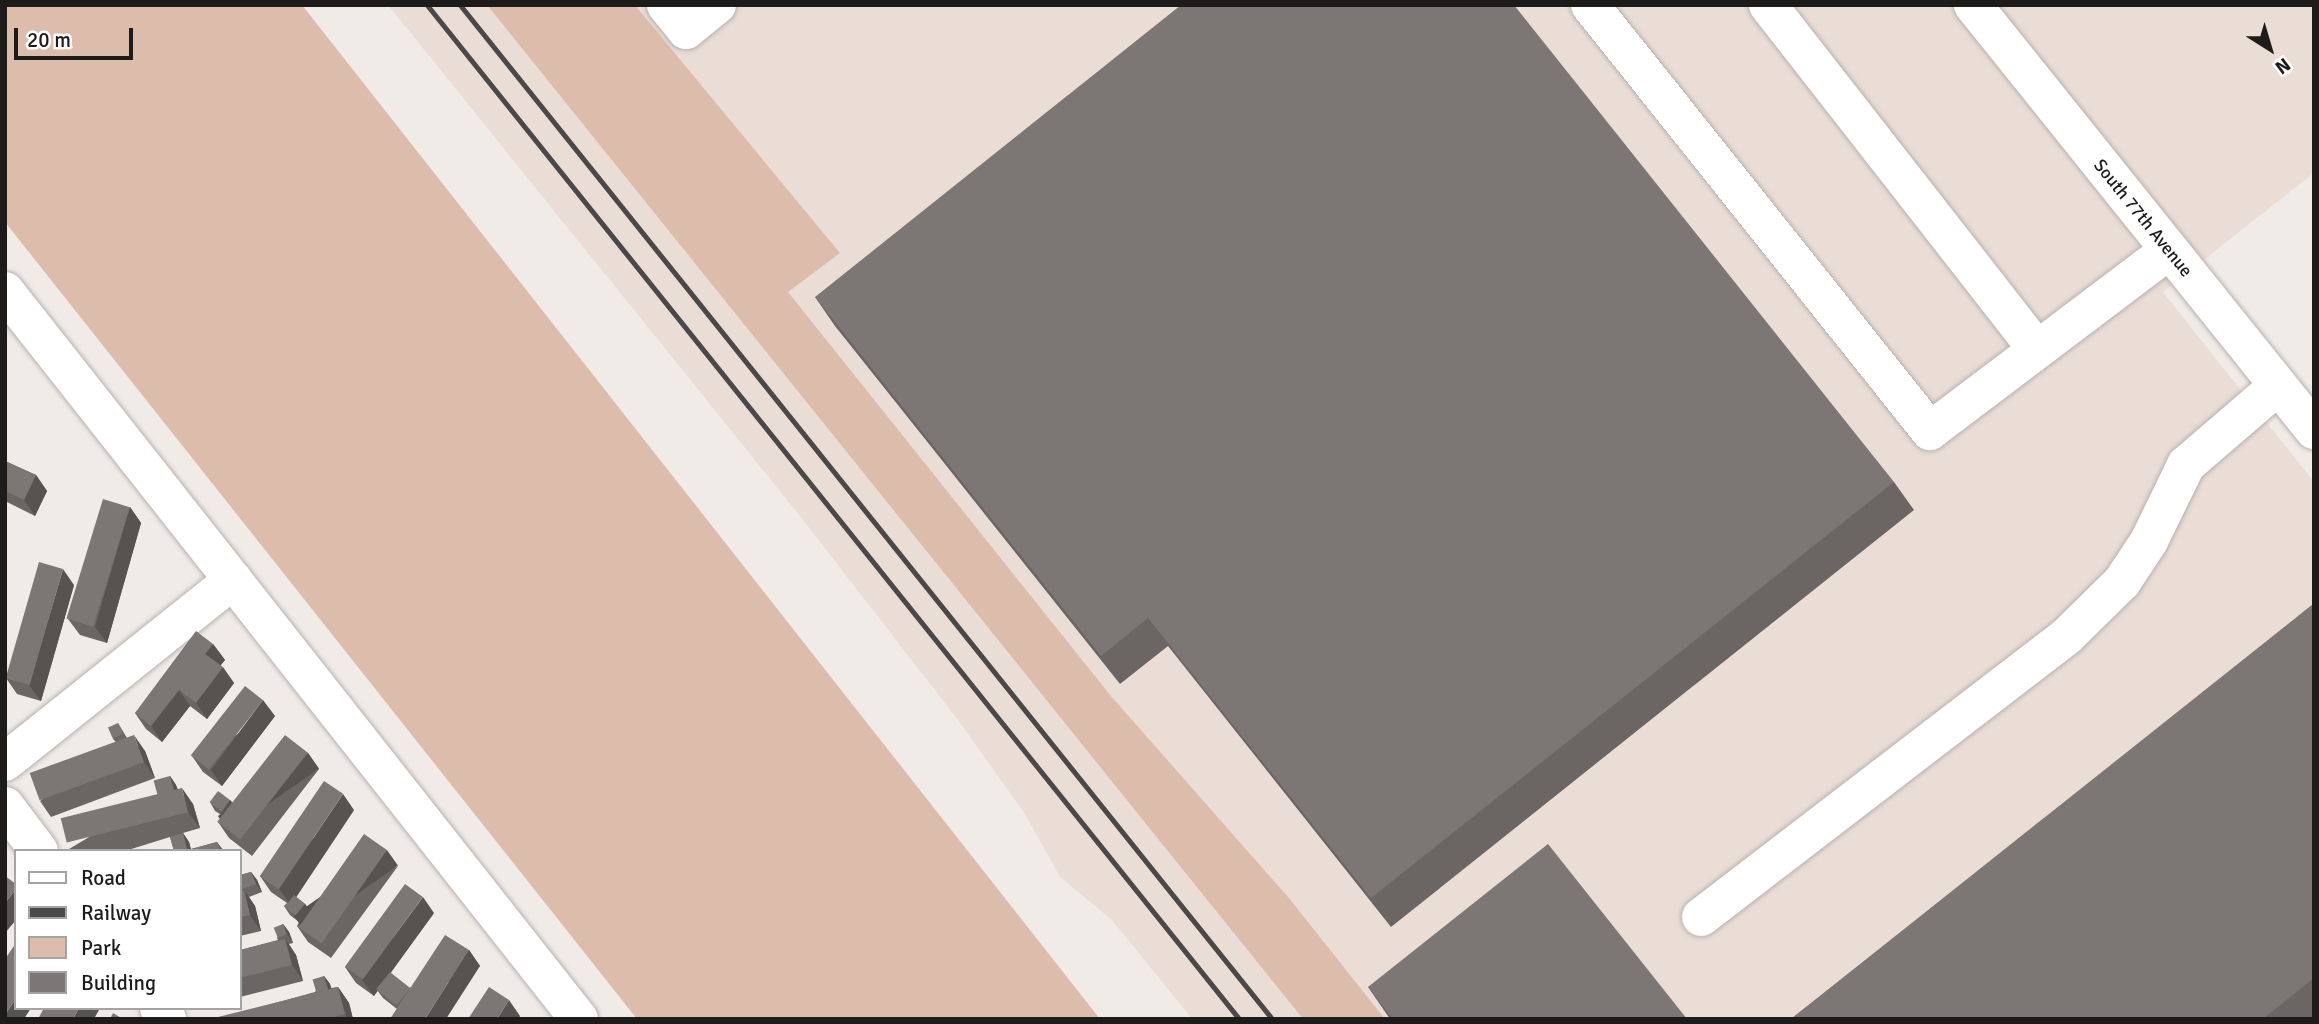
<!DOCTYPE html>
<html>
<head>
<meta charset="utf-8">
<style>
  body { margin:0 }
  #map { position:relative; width:2319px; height:1024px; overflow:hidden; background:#f1ebe8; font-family:Signika,sans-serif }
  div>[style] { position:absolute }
  .built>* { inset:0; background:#eaddd6 }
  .green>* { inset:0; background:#dcbcab }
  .roads { filter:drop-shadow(0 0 2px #b7b1ae) drop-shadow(0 0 2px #b7b1ae) }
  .minor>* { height:38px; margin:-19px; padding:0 19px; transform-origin:19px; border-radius:19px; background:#fff }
  .rail>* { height:5px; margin:-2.5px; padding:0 2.5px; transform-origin:2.5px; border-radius:2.5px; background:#4b4947 }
  .wall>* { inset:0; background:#6b6564 }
  .shaded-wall>* { inset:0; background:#575351; transform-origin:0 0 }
  .building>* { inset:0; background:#7c7674; transform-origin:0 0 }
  span { translate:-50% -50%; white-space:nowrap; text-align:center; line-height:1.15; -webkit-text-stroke:6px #fff; paint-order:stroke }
  .street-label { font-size:18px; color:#1e1c1b }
  .frame { position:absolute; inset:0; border:7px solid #1e1c1b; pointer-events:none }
  .legend { position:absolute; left:14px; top:849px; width:228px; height:161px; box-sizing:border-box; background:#fff; border:2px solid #a5a4a4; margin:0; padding:9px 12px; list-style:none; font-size:21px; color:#1e1c1b }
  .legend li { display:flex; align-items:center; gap:14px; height:35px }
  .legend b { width:35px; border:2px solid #a5a4a4 }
  .north { position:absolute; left:2235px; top:14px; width:70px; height:70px; -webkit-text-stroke:5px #fff; paint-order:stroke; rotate:143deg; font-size:19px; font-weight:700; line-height:28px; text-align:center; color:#1e1c1b }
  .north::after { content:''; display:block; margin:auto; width:24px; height:32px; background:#1e1c1b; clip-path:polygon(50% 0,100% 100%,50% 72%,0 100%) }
  .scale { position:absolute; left:14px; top:28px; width:119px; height:32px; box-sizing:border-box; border:4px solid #1e1c1b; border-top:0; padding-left:9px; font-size:21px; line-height:24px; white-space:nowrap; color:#1e1c1b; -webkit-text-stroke:5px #fff; paint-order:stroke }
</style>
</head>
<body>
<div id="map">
  <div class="built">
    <i style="clip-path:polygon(388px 5px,487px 5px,1303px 1019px,1192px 1019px,1112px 920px,1060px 877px,1025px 814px,958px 720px,796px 511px)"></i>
    <i style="clip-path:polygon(635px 5px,2314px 5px,2314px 173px,2163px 292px,2314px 482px,2314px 1019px,1385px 1019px,1289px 898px,1111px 696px,787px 291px,839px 252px)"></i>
  </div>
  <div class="green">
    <i style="clip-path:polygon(5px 5px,302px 5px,1100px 1019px,637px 1019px,5px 222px)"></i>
    <i style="clip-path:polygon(487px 5px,635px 5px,840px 253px,788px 292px,1111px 696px,1289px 898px,1385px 1019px,1303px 1019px)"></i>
  </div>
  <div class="roads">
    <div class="minor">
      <i style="left:666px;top:5px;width:32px;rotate:51deg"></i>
      <i style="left:686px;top:30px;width:40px;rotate:-39deg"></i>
      <i style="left:1590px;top:5px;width:545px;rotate:51.41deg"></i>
      <i style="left:1930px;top:431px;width:300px;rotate:-37.1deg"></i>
      <i style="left:1768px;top:5px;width:437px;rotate:52deg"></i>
      <i style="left:1973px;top:5px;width:545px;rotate:51.26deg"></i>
      <i style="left:5px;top:291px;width:927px;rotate:51.75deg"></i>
      <i style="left:5px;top:762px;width:292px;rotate:-38.6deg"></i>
      <i style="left:5px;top:806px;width:56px;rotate:52.9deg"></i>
      <i style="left:1701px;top:917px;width:461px;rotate:-37.5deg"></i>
      <i style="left:2067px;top:636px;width:77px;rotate:-44.5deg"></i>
      <i style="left:2122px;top:582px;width:49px;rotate:-56.6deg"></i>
      <i style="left:2149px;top:541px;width:85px;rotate:-64deg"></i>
      <i style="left:2186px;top:465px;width:121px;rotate:-40.7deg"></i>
      <i style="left:159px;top:1008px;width:14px;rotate:54deg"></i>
    </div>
  </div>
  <div class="rail">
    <i style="left:427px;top:5px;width:1299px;rotate:51.31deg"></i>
    <i style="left:460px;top:5px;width:1299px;rotate:51.31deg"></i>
  </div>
  <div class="wall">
    <i style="clip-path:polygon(815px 297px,1894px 482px,1914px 510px,1391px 927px,1168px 646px,1120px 684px,835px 326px)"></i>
    <i style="clip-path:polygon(5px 461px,36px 475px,47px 491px,35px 516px,5px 501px)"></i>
    <i style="clip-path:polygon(130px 507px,141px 523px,107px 643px,80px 635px,68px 619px)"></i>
    <i style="clip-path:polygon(74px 585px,41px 701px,17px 694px,6px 678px)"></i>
    <i style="clip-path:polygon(2314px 606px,2314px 1019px,1791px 1019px)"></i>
    <i style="clip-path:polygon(213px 644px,225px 660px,220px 665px,234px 683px,207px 719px,190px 706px,162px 742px,146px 729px,135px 713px)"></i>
    <i style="clip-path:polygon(275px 716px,222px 786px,203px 772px,192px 756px)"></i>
    <i style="clip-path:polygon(118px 723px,127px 738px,145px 751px,155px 778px,51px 817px,40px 801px,116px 742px,113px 739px)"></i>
    <i style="clip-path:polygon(308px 753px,319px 769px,252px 856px,229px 838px,218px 822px,223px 816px,215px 811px,210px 802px,230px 800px,233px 803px)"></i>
    <i style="clip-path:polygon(170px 776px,176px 785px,178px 790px,193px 804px,200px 828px,183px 833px,189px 842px,191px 849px,217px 842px,224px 851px,174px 851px,170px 837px,125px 851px,71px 851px,69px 849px,158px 796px)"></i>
    <i style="clip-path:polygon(354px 810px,296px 897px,305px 904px,309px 909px,398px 866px,331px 958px,308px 942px,297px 926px,299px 922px,290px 915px,284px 906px,287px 903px,271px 892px,260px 876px)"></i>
    <i style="clip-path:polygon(251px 872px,257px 880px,262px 892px,249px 897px,255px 906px,261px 931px,240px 936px,240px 875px)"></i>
    <i style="clip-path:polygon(434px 913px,390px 973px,410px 988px,469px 950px,480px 966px,397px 1009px,383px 998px,377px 990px,374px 996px,356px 983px,345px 967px)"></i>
    <i style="clip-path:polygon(283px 924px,289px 932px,293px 943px,289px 944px,296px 955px,303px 981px,240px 997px,240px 950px,278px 940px,277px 938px)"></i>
    <i style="clip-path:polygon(324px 976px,330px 984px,331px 988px,338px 987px,349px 1003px,353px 1019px,218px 1019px,315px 992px)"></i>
    <i style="clip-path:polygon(1368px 987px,1687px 1019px,1390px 1019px)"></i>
  </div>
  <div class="shaded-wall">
    <i style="clip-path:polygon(36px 475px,47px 491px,35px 516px,24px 500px)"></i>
    <i style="clip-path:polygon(130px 507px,141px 523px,107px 643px,95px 627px)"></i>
    <i style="clip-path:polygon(63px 569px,74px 585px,41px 701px,29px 685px)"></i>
    <i style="clip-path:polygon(213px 644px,225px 660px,217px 670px,205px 654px)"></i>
    <i style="clip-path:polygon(223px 667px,234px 683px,207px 719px,196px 703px)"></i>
    <i style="clip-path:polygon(179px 690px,190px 706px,162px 742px,151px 726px)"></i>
    <i style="clip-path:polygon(263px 700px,275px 716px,222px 786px,211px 770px)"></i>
    <i style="clip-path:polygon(134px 735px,145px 751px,155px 778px,144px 762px)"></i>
    <i style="left:308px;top:753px;width:19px;height:110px;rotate:55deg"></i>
    <i style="clip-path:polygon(170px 776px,176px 785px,181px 801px,175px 793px)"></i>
    <i style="clip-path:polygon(182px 788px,193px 804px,200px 828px,188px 812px)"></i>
    <i style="clip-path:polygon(343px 794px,354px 810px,291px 905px,279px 889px)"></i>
    <i style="clip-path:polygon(230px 800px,236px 808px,227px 820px,222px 812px)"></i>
    <i style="clip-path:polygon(183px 833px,189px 842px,191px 851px,188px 851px)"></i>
    <i style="left:387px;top:850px;width:19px;height:114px;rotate:55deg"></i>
    <i style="clip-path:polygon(251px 872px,257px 880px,262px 892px,256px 884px)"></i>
    <i style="clip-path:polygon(16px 889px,16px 920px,5px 933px,5px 903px)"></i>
    <i style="clip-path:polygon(244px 890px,255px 906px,261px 931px,250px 915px)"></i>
    <i style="clip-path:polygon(423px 897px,434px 913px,374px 996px,362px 980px)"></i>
    <i style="clip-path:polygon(305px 904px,311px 912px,301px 924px,296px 915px)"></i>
    <i style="clip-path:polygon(283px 924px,289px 932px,293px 943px,287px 934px)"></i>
    <i style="clip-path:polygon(285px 939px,296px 955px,303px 981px,292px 965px)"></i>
    <i style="clip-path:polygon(469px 950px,480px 966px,446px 1019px,425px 1019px)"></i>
    <i style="clip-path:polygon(324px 976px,330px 984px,334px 1000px,329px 992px)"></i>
    <i style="clip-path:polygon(338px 987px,349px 1003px,353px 1019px,348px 1019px,345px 1014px)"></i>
    <i style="clip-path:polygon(16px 998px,16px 1008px,31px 1008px,24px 1019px,5px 1019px,5px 1015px)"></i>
    <i style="clip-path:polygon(509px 1000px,520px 1016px,519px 1019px,497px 1019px)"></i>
    <i style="clip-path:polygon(79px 1008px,100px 1008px,94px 1019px,73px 1019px)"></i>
  </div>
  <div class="building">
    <i style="clip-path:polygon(1181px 5px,1514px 5px,1894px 482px,1371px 898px,1148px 618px,1101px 656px,815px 297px)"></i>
    <i style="clip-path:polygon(5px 461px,36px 475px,24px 500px,5px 491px)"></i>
    <i style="left:103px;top:499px;width:28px;height:125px;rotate:17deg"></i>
    <i style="left:39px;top:562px;width:25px;height:121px;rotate:16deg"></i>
    <i style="clip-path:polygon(2313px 604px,2314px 606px,2314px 978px,2263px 1019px,1791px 1019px)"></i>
    <i style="clip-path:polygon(196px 631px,213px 644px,205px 654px,223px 667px,196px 703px,179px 690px,151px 726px,135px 713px)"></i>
    <i style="left:245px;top:686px;width:23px;height:88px;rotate:38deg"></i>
    <i style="left:118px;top:723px;width:12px;height:11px;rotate:66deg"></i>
    <i style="left:134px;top:735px;width:29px;height:111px;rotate:70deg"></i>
    <i style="left:285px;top:735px;width:29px;height:110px;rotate:38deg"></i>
    <i style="left:170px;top:776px;width:16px;height:17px;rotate:75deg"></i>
    <i style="left:324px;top:781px;width:23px;height:115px;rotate:34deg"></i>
    <i style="left:182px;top:788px;width:25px;height:125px;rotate:76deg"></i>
    <i style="left:218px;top:791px;width:15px;height:14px;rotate:37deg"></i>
    <i style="clip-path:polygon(183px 833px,187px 850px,174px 851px,170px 837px)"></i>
    <i style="left:364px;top:834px;width:28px;height:114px;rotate:35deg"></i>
    <i style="clip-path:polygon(217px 842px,220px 851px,184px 851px)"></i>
    <i style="clip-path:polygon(1548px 844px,1687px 1019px,1393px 1019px,1368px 987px)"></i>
    <i style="clip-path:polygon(251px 872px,256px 884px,240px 890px,240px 875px)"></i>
    <i style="clip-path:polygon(5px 876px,16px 884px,16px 889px,5px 903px)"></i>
    <i style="left:405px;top:884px;width:22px;height:102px;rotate:36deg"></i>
    <i style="clip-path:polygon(244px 890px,250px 915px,240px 917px,240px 891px)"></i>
    <i style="left:294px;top:895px;width:14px;height:15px;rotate:39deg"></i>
    <i style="left:283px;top:924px;width:11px;height:10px;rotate:68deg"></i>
    <i style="clip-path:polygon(445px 935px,469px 950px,425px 1019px,390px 1019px)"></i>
    <i style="clip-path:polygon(285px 939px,292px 965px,240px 978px,240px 950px)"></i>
    <i style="clip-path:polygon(16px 943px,16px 998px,5px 1015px,5px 959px)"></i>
    <i style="left:390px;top:972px;width:26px;height:22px;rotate:39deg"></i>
    <i style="left:324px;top:976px;width:14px;height:12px;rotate:73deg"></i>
    <i style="clip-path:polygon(338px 987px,345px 1014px,327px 1019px,218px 1019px,218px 1017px)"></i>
    <i style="clip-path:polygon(489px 987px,509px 1000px,497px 1019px,468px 1019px)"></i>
    <i style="clip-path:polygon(44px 1008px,79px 1008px,73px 1019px,38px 1019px)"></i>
    <i style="clip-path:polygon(113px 1013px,123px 1019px,110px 1019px)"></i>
  </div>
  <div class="street-label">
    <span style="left:2143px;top:218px;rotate:51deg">South 77th Avenue</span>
  </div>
  <div class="frame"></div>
  <ul class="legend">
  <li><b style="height:9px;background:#fff"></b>Road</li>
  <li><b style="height:9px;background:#4b4947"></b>Railway</li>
  <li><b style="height:19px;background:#dcbcab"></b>Park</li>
  <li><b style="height:19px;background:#7c7674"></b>Building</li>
  </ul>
  <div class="north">N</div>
  <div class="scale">20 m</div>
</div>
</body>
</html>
